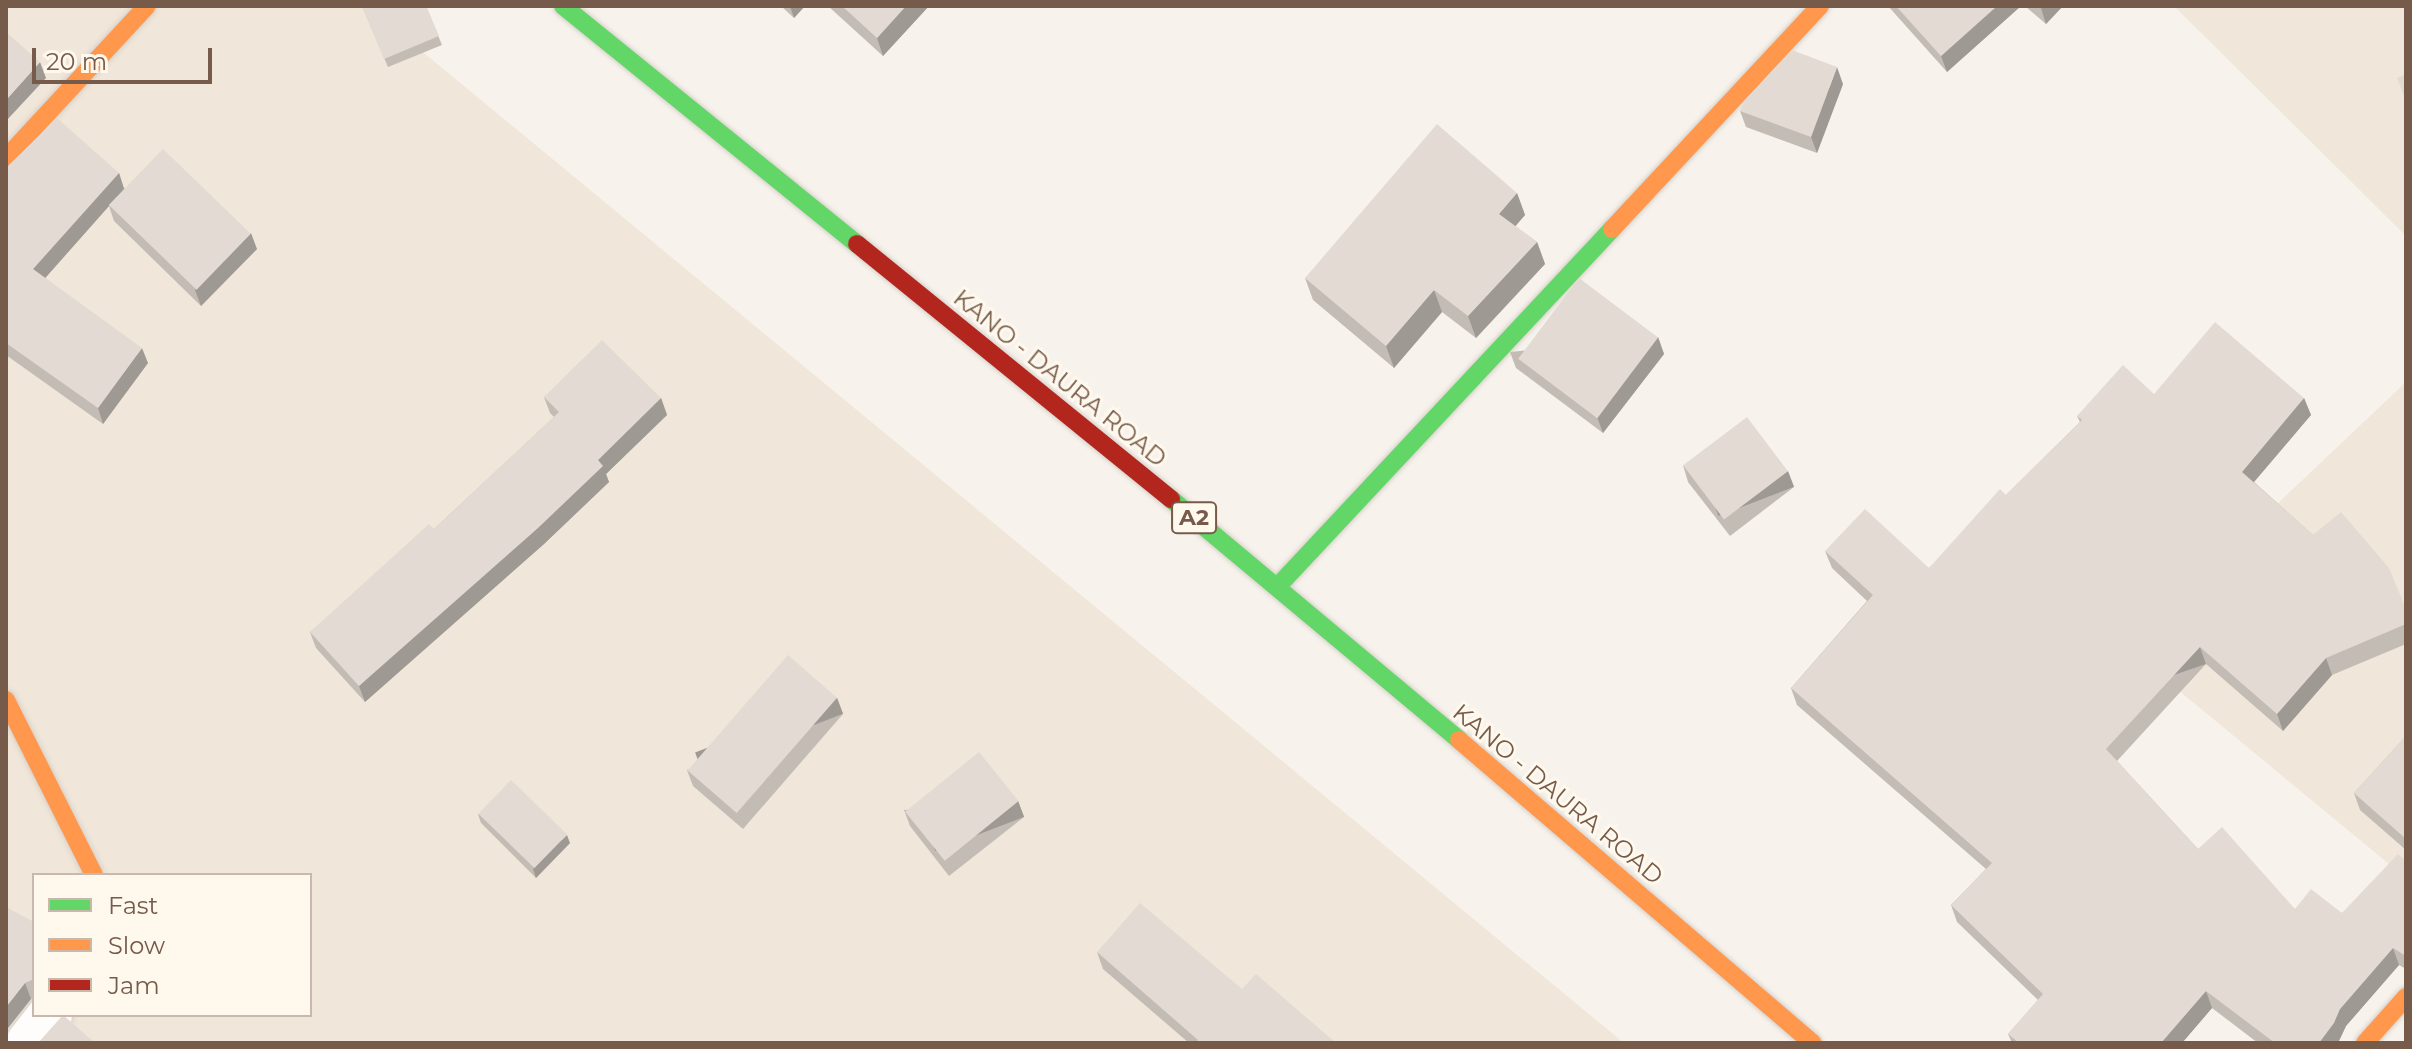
<!DOCTYPE html>
<html>
<head>
<meta charset="utf-8">
<style>
  body { margin:0 }
  #map { position:relative; width:2412px; height:1049px; overflow:hidden; background:#f7f3ec; font-family:Montserrat,sans-serif }
  div>[style] { position:absolute }
  .residential>* { inset:0; background:#f0e6d9 }
  .roads { filter:drop-shadow(0 0 2px #d6d0ca) drop-shadow(0 0 2px #d6d0ca) }
  .street>* { height:44px; margin:-22px; padding:0 22px; transform-origin:22px; border-radius:22px; background:#fefdfc }
  .fast>* { height:18px; margin:-9px; padding:0 9px; transform-origin:9px; border-radius:9px; background:#63d668 }
  .slow>* { height:18px; margin:-9px; padding:0 9px; transform-origin:9px; border-radius:9px; background:#ff974d }
  .jam>* { height:18px; margin:-9px; padding:0 9px; transform-origin:9px; border-radius:9px; background:#b3261e }
  .wall>* { inset:0; background:#c3bcb5 }
  .shaded-wall>* { inset:0; background:#9f9994; transform-origin:0 0 }
  .building>* { inset:0; background:#e3dbd3; transform-origin:0 0 }
  span { translate:-50% -50%; white-space:nowrap; text-align:center; line-height:1.15; -webkit-text-stroke:6px #fff8ed; paint-order:stroke }
  .shield-label span { padding:2px 6px; background:#fff8ed; border:2px solid; border-radius:6px; -webkit-text-stroke-width:0 }
  .shield-label { font-size:22px; color:#765b4b; font-weight:700 }
  .street-label { font-size:24px; color:#765b4b }
  .frame { position:absolute; inset:0; border:8px solid #765b4b; pointer-events:none }
  .legend { position:absolute; left:32px; top:873px; width:280px; height:144px; box-sizing:border-box; background:#fff8ed; border:2px solid #c8b9ac; margin:0; padding:10px 14px; list-style:none; font-size:24px; color:#765b4b }
  .legend li { display:flex; align-items:center; gap:16px; height:40px }
  .legend b { width:40px; border:2px solid #c8b9ac }
  .scale { position:absolute; left:32px; top:48px; width:180px; height:36px; box-sizing:border-box; border:4px solid #765b4b; border-top:0; padding-left:10px; font-size:24px; line-height:28px; white-space:nowrap; color:#765b4b; -webkit-text-stroke:6px #fff8ed; paint-order:stroke }
</style>
</head>
<body>
<div id="map">
  <div class="residential">
    <i style="clip-path:polygon(evenodd,6px 6px,367px 6px,1624px 1043px,6px 1043px,6px 6px,34px 875px,310px 875px,310px 1015px,34px 1015px,34px 875px)"></i>
    <i style="clip-path:polygon(2174px 6px,2406px 6px,2406px 236px)"></i>
    <i style="clip-path:polygon(2406px 382px,2406px 878px,2126px 647px)"></i>
  </div>
  <div class="roads">
    <div class="street">
      <i style="left:28px;top:1043px;width:36px;rotate:-52deg"></i>
    </div>
    <div class="fast">
      <i style="left:563px;top:6px;width:378px;rotate:39deg"></i>
      <i style="left:1171px;top:499px;width:376px;rotate:39.9deg"></i>
      <i style="left:1278px;top:586px;width:489px;rotate:-46.9deg"></i>
    </div>
    <div class="slow">
      <i style="left:6px;top:158px;width:207px;rotate:-47.2deg"></i>
      <i style="left:1612px;top:229px;width:305px;rotate:-47deg"></i>
      <i style="left:6px;top:700px;width:196px;rotate:63.3deg"></i>
      <i style="left:1459px;top:740px;width:466px;rotate:40.6deg"></i>
      <i style="left:2365px;top:1043px;width:62px;rotate:-48.3deg"></i>
    </div>
    <div class="jam">
      <i style="left:857px;top:244px;width:405px;rotate:39.1deg"></i>
    </div>
  </div>
  <div class="wall">
    <i style="clip-path:polygon(362px 6px,426px 6px,442px 45px,388px 67px)"></i>
    <i style="clip-path:polygon(781px 6px,805px 6px,794px 18px)"></i>
    <i style="clip-path:polygon(828px 6px,929px 6px,883px 56px)"></i>
    <i style="clip-path:polygon(1888px 6px,2021px 6px,1947px 72px)"></i>
    <i style="clip-path:polygon(2025px 6px,2063px 6px,2046px 24px)"></i>
    <i style="clip-path:polygon(1843px 84px,1817px 153px,1746px 127px,1740px 111px)"></i>
    <i style="clip-path:polygon(6px 166px,119px 173px,124px 188px,257px 249px,201px 306px,114px 221px,109px 206px,45px 278px,148px 363px,103px 424px,6px 355px)"></i>
    <i style="clip-path:polygon(1517px 193px,1525px 215px,1515px 226px,1537px 242px,1545px 264px,1476px 338px,1442px 312px,1394px 368px,1313px 300px,1305px 278px)"></i>
    <i style="clip-path:polygon(1658px 337px,1664px 354px,1603px 433px,1516px 368px,1510px 352px)"></i>
    <i style="clip-path:polygon(2154px 394px,2304px 398px,2311px 415px,2254px 482px,2313px 535px,2406px 609px,2406px 644px,2332px 675px,2283px 731px,2206px 664px,2117px 761px,2198px 849px,2295px 909px,2342px 913px,2406px 861px,2406px 969px,2399px 965px,2346px 1026px,2338px 1043px,2258px 1043px,2212px 1008px,2182px 1043px,2012px 1043px,2008px 1034px,2038px 1000px,1957px 922px,1951px 905px,1986px 869px,1797px 705px,1791px 688px,1867px 601px,1832px 568px,1825px 551px,1929px 568px,2006px 495px,2080px 422px,2077px 416px)"></i>
    <i style="clip-path:polygon(544px 397px,661px 398px,667px 415px,606px 474px,609px 482px,544px 544px,365px 702px,316px 648px,310px 632px,434px 529px,554px 417px,550px 413px)"></i>
    <i style="clip-path:polygon(1683px 465px,1794px 487px,1730px 536px,1688px 482px)"></i>
    <i style="clip-path:polygon(837px 698px,843px 714px,743px 829px,693px 786px,687px 770px)"></i>
    <i style="clip-path:polygon(2406px 736px,2406px 850px,2360px 810px,2354px 793px)"></i>
    <i style="clip-path:polygon(1018px 801px,1024px 817px,949px 876px,910px 826px,904px 810px)"></i>
    <i style="clip-path:polygon(478px 814px,570px 843px,536px 878px,481px 823px)"></i>
    <i style="clip-path:polygon(34px 922px,34px 998px,31px 999px,8px 1028px)"></i>
    <i style="clip-path:polygon(1097px 952px,1242px 989px,1336px 1043px,1189px 1043px,1103px 969px)"></i>
  </div>
  <div class="shaded-wall">
    <i style="clip-path:polygon(790px 6px,805px 6px,794px 18px)"></i>
    <i style="clip-path:polygon(906px 6px,929px 6px,883px 56px,877px 38px)"></i>
    <i style="clip-path:polygon(1997px 6px,2021px 6px,1947px 72px,1941px 56px)"></i>
    <i style="clip-path:polygon(2043px 6px,2063px 6px,2046px 24px,2041px 8px)"></i>
    <i style="clip-path:polygon(40px 62px,46px 78px,6px 121px,6px 100px)"></i>
    <i style="clip-path:polygon(1837px 67px,1843px 84px,1817px 153px,1811px 137px)"></i>
    <i style="clip-path:polygon(119px 173px,124px 189px,39px 285px,33px 269px)"></i>
    <i style="clip-path:polygon(1517px 193px,1525px 215px,1507px 236px,1499px 214px)"></i>
    <i style="clip-path:polygon(251px 233px,257px 249px,201px 306px,195px 290px)"></i>
    <i style="clip-path:polygon(1537px 242px,1545px 264px,1476px 338px,1468px 316px)"></i>
    <i style="clip-path:polygon(1434px 290px,1442px 312px,1394px 368px,1386px 346px)"></i>
    <i style="clip-path:polygon(1658px 337px,1664px 354px,1603px 433px,1597px 417px)"></i>
    <i style="clip-path:polygon(142px 348px,148px 363px,103px 424px,98px 408px)"></i>
    <i style="clip-path:polygon(661px 398px,667px 415px,606px 474px,609px 482px,544px 544px,365px 702px,359px 686px,598px 460px)"></i>
    <i style="clip-path:polygon(2304px 398px,2311px 415px,2248px 489px,2242px 472px)"></i>
    <i style="left:1788px;top:471px;width:17px;height:81px;rotate:69deg"></i>
    <i style="left:2200px;top:647px;width:18px;height:139px;rotate:71deg"></i>
    <i style="clip-path:polygon(2326px 658px,2332px 675px,2283px 731px,2277px 714px)"></i>
    <i style="left:837px;top:698px;width:17px;height:152px;rotate:69deg"></i>
    <i style="left:1018px;top:801px;width:17px;height:95px;rotate:69deg"></i>
    <i style="clip-path:polygon(567px 835px,570px 843px,536px 878px,533px 869px)"></i>
    <i style="clip-path:polygon(2393px 948px,2399px 965px,2346px 1026px,2338px 1043px,2319px 1043px,2340px 1009px)"></i>
    <i style="clip-path:polygon(25px 983px,31px 999px,8px 1028px,6px 1033px,6px 1007px)"></i>
    <i style="clip-path:polygon(2206px 991px,2212px 1008px,2182px 1043px,2161px 1043px)"></i>
  </div>
  <div class="building">
    <i style="clip-path:polygon(362px 6px,426px 6px,439px 36px,384px 59px)"></i>
    <i style="clip-path:polygon(842px 6px,906px 6px,877px 38px)"></i>
    <i style="clip-path:polygon(1896px 6px,1997px 6px,1941px 56px)"></i>
    <i style="clip-path:polygon(6px 32px,40px 62px,6px 100px)"></i>
    <i style="clip-path:polygon(1792px 50px,1837px 67px,1811px 137px,1740px 111px,1744px 102px)"></i>
    <i style="clip-path:polygon(2406px 74px,2406px 101px,2397px 78px)"></i>
    <i style="clip-path:polygon(57px 118px,119px 173px,33px 269px,142px 348px,98px 408px,6px 343px,6px 166px,8px 166px)"></i>
    <i style="clip-path:polygon(1437px 124px,1517px 193px,1499px 214px,1537px 242px,1468px 316px,1434px 290px,1386px 346px,1305px 278px)"></i>
    <i style="left:163px;top:149px;width:122px;height:78px;rotate:44deg"></i>
    <i style="left:1579px;top:278px;width:99px;height:101px;rotate:37deg"></i>
    <i style="clip-path:polygon(2215px 322px,2304px 398px,2242px 472px,2313px 535px,2341px 512px,2389px 568px,2406px 609px,2406px 624px,2326px 658px,2277px 714px,2200px 647px,2106px 749px,2198px 849px,2222px 827px,2295px 909px,2311px 889px,2342px 913px,2398px 854px,2406px 861px,2406px 956px,2393px 948px,2340px 1009px,2334px 1023px,2319px 1043px,2275px 1043px,2206px 991px,2161px 1043px,2019px 1043px,2008px 1034px,2043px 994px,1951px 905px,1992px 863px,1791px 688px,1873px 595px,1825px 551px,1865px 509px,1929px 568px,2000px 489px,2006px 495px,2082px 420px,2077px 416px,2123px 365px,2154px 394px)"></i>
    <i style="clip-path:polygon(602px 340px,661px 398px,598px 460px,603px 466px,538px 528px,359px 686px,310px 632px,429px 524px,434px 529px,559px 412px,544px 397px)"></i>
    <i style="left:1747px;top:417px;width:68px;height:80px;rotate:53deg"></i>
    <i style="left:788px;top:655px;width:65px;height:153px;rotate:41deg"></i>
    <i style="clip-path:polygon(2406px 736px,2406px 839px,2354px 793px)"></i>
    <i style="left:979px;top:752px;width:63px;height:95px;rotate:51deg"></i>
    <i style="left:511px;top:780px;width:78px;height:47px;rotate:44deg"></i>
    <i style="clip-path:polygon(1140px 903px,1242px 989px,1256px 974px,1336px 1043px,1196px 1043px,1198px 1040px,1097px 952px)"></i>
    <i style="clip-path:polygon(6px 907px,34px 922px,34px 979px,25px 983px,6px 1007px)"></i>
    <i style="clip-path:polygon(63px 1015px,95px 1043px,38px 1043px)"></i>
  </div>
  <div class="shield-label">
    <span style="left:1194px;top:518px">A2</span>
  </div>
  <div class="street-label">
    <span style="left:1060px;top:378px;rotate:39deg">KANO - DAURA ROAD</span>
    <span style="left:1558px;top:794px;rotate:40deg">KANO - DAURA ROAD</span>
  </div>
  <div class="frame"></div>
  <ul class="legend">
  <li><b style="height:10px;background:#63d668"></b>Fast</li>
  <li><b style="height:10px;background:#ff974d"></b>Slow</li>
  <li><b style="height:10px;background:#b3261e"></b>Jam</li>
  </ul>
  <div class="scale">20 m</div>
</div>
</body>
</html>
